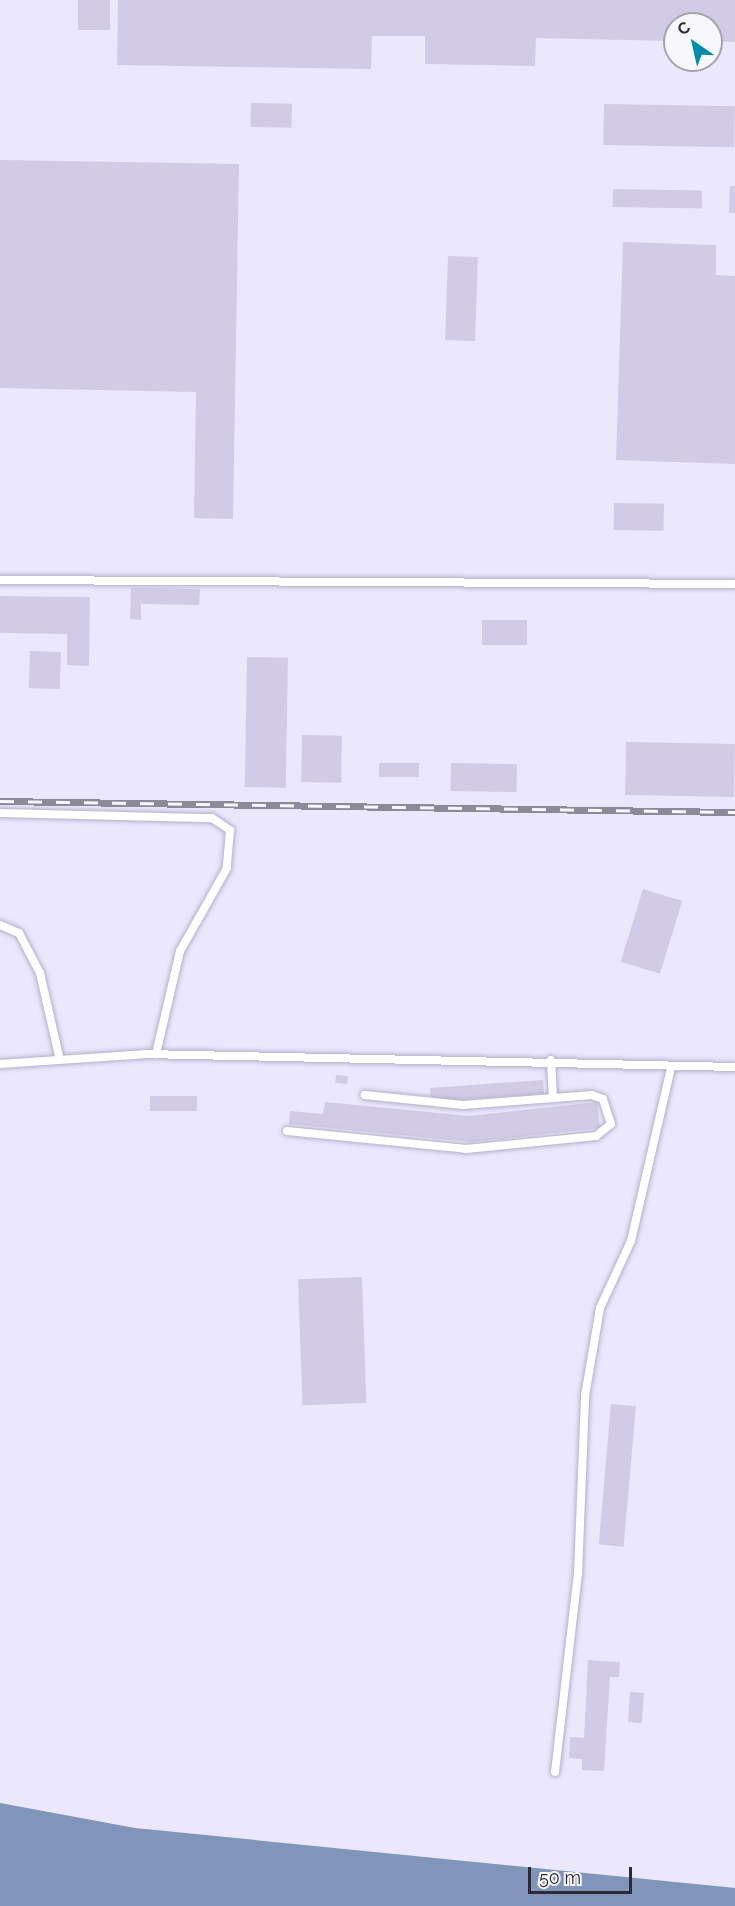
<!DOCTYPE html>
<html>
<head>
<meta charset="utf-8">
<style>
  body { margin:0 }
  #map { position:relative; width:735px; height:1906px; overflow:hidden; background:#ebe7fd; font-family:Raleway,sans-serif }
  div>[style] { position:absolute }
  .water>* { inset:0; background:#8194ba }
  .building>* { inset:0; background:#d2cbe5; transform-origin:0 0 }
  .roads { filter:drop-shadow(0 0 2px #b4b0c9) drop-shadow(0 0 2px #b4b0c9) }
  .service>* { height:8px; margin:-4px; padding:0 4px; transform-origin:4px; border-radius:4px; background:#fff }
  .rail>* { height:7px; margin-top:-3.5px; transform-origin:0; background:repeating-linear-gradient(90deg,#f8f7fc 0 14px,#8c8999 0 28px); box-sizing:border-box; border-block:2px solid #8c8999 }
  span { translate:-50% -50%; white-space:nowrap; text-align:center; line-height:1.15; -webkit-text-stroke:4.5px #f8f7fc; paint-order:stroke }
  .north { position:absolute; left:663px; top:12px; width:60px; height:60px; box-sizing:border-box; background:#f8f7fc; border:2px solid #a7a5ac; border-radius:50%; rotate:326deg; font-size:16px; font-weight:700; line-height:24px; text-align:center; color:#2d2b35 }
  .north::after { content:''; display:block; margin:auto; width:21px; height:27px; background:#008daa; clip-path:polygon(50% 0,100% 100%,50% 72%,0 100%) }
  .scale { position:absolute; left:528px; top:1867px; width:104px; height:27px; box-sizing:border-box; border:3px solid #2d2b35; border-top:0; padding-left:8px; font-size:18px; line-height:21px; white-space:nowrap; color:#2d2b35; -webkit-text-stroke:4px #f8f7fc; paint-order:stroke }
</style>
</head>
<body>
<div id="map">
  <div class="water">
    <i style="clip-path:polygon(0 1803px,135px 1828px,735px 1888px,735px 1906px,0 1906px)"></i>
  </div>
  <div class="building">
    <i style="left:78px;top:0;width:32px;height:30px"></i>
    <i style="clip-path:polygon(118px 0,735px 0,735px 42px,711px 41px,711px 24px,675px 24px,675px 41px,536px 38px,535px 66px,425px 64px,425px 36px,372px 36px,371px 69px,117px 65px)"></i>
    <i style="left:251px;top:103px;width:41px;height:24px;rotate:1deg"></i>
    <i style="left:604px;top:104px;width:131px;height:41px;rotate:1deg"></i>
    <i style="clip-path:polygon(0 160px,239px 164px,233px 519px,194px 518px,196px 392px,0 388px)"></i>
    <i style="clip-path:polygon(730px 186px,735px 186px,735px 213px,729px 213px)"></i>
    <i style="left:613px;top:189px;width:89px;height:18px;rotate:1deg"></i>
    <i style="clip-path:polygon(623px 242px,716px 245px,716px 275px,735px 276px,735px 464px,616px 460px)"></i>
    <i style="left:448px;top:256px;width:30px;height:84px;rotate:2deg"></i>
    <i style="left:614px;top:503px;width:50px;height:27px;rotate:1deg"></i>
    <i style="clip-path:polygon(131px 588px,200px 589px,199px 605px,141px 604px,141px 620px,130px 619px)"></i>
    <i style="clip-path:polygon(0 596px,90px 597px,89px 666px,67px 665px,67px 634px,0 633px)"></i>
    <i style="left:482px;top:620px;width:45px;height:25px"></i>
    <i style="left:30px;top:651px;width:31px;height:37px;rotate:2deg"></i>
    <i style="left:247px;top:657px;width:41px;height:130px;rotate:1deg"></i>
    <i style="left:302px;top:735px;width:40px;height:47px;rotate:1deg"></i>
    <i style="left:626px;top:742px;width:109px;height:53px;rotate:1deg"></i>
    <i style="left:379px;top:763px;width:40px;height:14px"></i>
    <i style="left:451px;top:763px;width:66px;height:28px;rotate:1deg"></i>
    <i style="left:643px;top:889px;width:41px;height:76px;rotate:17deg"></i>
    <i style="left:336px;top:1075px;width:12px;height:8px;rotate:5deg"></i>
    <i style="left:543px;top:1080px;width:14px;height:113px;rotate:86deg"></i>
    <i style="left:150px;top:1096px;width:47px;height:15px"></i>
    <i style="clip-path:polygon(325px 1102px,469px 1116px,597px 1102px,600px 1128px,471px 1142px,289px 1124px,290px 1111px,323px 1114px)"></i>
    <i style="left:362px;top:1277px;width:126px;height:64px;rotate:88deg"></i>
    <i style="left:611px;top:1404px;width:25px;height:141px;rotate:5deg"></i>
    <i style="clip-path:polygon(588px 1660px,620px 1662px,619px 1677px,610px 1677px,604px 1771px,582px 1770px,582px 1759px,569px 1758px,570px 1737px,584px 1738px)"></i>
    <i style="left:630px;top:1692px;width:14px;height:30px;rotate:4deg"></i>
  </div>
  <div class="roads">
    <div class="service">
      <i style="left:0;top:580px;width:735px;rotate:0.31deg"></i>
      <i style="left:0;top:813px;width:212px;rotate:1.4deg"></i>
      <i style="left:212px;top:818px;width:22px;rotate:34deg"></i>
      <i style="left:230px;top:830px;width:38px;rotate:95deg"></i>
      <i style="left:227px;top:868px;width:95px;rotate:119.5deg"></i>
      <i style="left:180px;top:951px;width:106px;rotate:103.1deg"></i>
      <i style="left:0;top:925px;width:21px;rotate:23deg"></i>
      <i style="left:19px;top:933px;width:45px;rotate:62.3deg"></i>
      <i style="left:40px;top:973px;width:89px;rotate:77.1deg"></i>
      <i style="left:551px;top:1060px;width:38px;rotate:87deg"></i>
      <i style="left:0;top:1064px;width:145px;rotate:-3.9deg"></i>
      <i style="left:145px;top:1054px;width:590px;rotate:1.26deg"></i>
      <i style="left:287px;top:1131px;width:180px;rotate:5.7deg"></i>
      <i style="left:466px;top:1149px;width:131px;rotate:-5.7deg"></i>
      <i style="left:596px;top:1136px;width:19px;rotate:-39deg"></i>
      <i style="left:611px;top:1124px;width:26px;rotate:-108deg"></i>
      <i style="left:603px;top:1099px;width:12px;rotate:-160deg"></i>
      <i style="left:592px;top:1095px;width:129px;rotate:175.6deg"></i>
      <i style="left:463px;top:1105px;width:99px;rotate:-174.2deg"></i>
      <i style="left:555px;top:1772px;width:200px;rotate:-83.4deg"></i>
      <i style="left:578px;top:1573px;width:177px;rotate:-87.7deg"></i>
      <i style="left:585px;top:1396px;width:89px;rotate:-80.3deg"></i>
      <i style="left:600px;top:1308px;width:74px;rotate:-65.2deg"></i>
      <i style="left:631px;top:1241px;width:178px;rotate:-77deg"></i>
    </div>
  </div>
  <div class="rail">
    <i style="left:0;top:801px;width:735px;rotate:0.86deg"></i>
  </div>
  <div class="north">С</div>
  <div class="scale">50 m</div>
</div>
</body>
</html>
